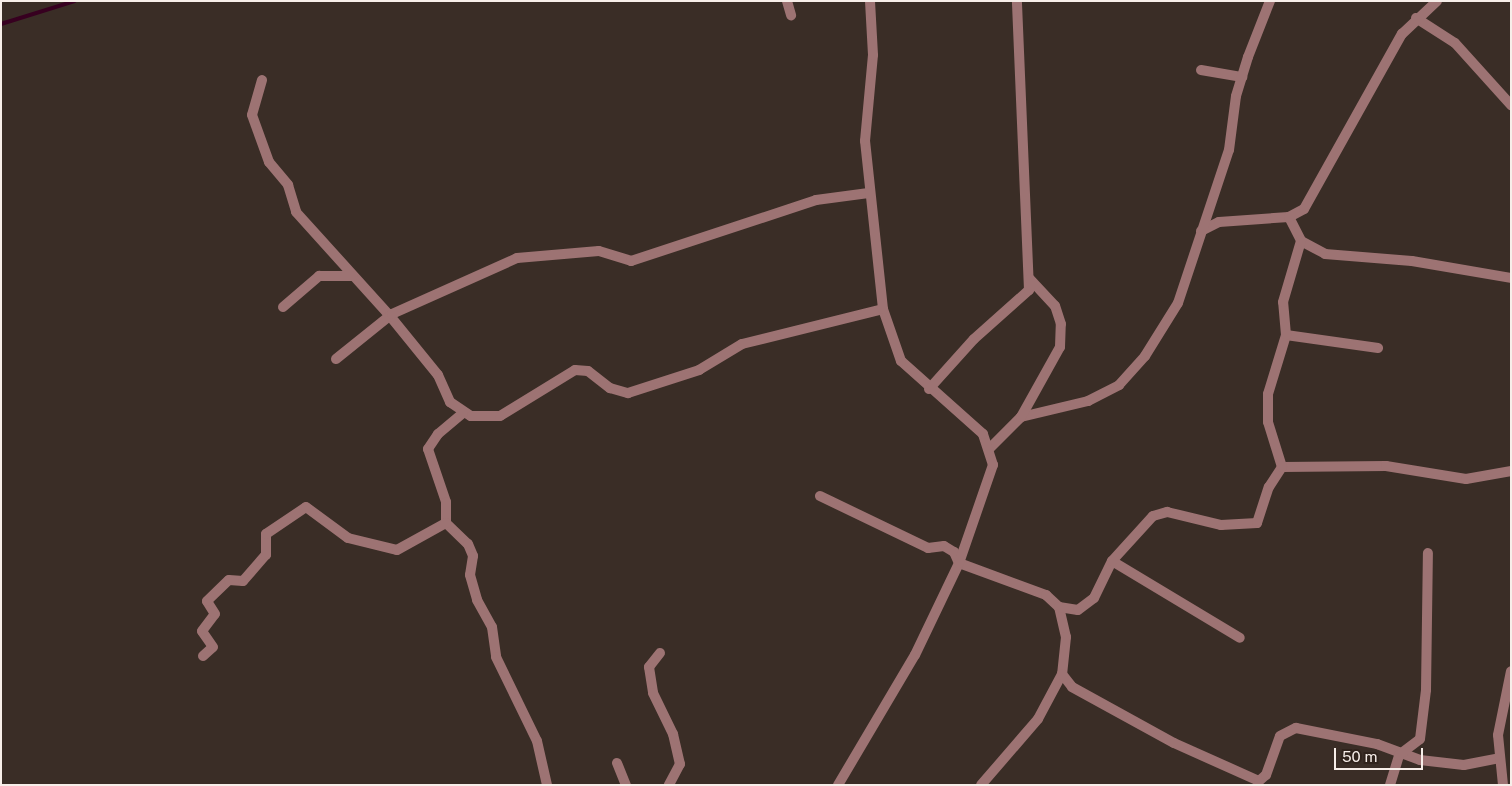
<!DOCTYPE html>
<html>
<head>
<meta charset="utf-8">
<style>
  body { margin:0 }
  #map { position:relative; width:1512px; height:786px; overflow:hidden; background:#3a2d26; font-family:"Public Sans",sans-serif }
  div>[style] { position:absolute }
  .stream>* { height:4px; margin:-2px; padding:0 2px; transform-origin:2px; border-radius:2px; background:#370020 }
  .minor>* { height:10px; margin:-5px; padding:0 5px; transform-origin:5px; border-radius:5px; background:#9d7373 }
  span { translate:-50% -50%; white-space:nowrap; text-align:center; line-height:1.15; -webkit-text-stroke:4px #30231c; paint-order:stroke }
  .frame { position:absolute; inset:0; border:2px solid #f7eee9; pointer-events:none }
  .scale { position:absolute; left:1334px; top:748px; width:89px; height:22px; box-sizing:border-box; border:2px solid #f7eee9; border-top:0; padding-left:6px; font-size:15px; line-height:18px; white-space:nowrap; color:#f7eee9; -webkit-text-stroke:4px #30231c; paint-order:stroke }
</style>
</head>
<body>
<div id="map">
  <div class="stream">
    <i style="left:1px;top:24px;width:77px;rotate:-17.3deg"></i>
  </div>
  <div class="minor">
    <i style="left:787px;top:1px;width:15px;rotate:74deg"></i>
    <i style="left:1416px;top:18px;width:46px;rotate:32.7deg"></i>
    <i style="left:1455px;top:43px;width:84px;rotate:47.9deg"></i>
    <i style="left:1201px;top:70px;width:42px;rotate:9.7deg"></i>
    <i style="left:262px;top:80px;width:36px;rotate:106deg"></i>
    <i style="left:252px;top:115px;width:50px;rotate:70.1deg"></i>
    <i style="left:269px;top:162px;width:30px;rotate:50deg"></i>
    <i style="left:288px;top:185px;width:28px;rotate:73deg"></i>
    <i style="left:296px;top:212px;width:140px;rotate:47.9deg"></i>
    <i style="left:390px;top:316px;width:76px;rotate:50.9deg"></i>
    <i style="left:438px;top:375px;width:30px;rotate:66deg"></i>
    <i style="left:450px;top:402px;width:25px;rotate:34deg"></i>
    <i style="left:471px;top:416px;width:29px"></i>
    <i style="left:500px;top:416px;width:88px;rotate:-31.5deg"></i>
    <i style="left:575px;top:370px;width:13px;rotate:4deg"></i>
    <i style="left:588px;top:371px;width:28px;rotate:38deg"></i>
    <i style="left:610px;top:388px;width:19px;rotate:16deg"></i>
    <i style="left:628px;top:393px;width:75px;rotate:-17.9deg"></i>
    <i style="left:699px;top:370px;width:50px;rotate:-31.2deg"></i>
    <i style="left:742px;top:344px;width:145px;rotate:-13.9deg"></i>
    <i style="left:1289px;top:217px;width:27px;rotate:63deg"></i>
    <i style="left:1301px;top:241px;width:27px;rotate:28deg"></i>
    <i style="left:1325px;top:254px;width:87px;rotate:4.6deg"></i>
    <i style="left:1412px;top:261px;width:100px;rotate:9.7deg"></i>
    <i style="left:1201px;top:231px;width:20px;rotate:-27deg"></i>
    <i style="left:1219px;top:222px;width:70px;rotate:-4.1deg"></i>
    <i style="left:1289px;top:217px;width:17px;rotate:-28deg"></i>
    <i style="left:1304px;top:209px;width:201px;rotate:-60.8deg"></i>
    <i style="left:1402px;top:34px;width:48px;rotate:-43.3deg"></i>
    <i style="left:283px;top:307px;width:48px;rotate:-40.7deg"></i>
    <i style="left:319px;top:276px;width:34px"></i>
    <i style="left:1286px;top:335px;width:93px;rotate:8deg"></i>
    <i style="left:336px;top:359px;width:72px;rotate:-38.8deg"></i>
    <i style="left:392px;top:314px;width:137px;rotate:-24.1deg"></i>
    <i style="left:517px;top:258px;width:82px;rotate:-4.9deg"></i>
    <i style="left:599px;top:251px;width:34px;rotate:17deg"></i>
    <i style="left:631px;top:261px;width:195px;rotate:-18.2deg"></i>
    <i style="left:816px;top:200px;width:53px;rotate:-7.5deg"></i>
    <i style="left:929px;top:389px;width:67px;rotate:-48deg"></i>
    <i style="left:974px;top:339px;width:74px;rotate:-41.7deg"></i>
    <i style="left:1029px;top:290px;width:289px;rotate:-92.4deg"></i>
    <i style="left:463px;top:413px;width:33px;rotate:140deg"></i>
    <i style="left:438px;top:434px;width:18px;rotate:124deg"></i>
    <i style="left:428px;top:449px;width:56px;rotate:71.2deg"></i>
    <i style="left:446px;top:502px;width:21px;rotate:90deg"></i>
    <i style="left:446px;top:523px;width:30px;rotate:44deg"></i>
    <i style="left:468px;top:544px;width:13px;rotate:67deg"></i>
    <i style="left:473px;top:556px;width:19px;rotate:99deg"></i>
    <i style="left:470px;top:575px;width:26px;rotate:74deg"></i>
    <i style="left:477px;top:600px;width:31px;rotate:61deg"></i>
    <i style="left:492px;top:627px;width:30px;rotate:82deg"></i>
    <i style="left:496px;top:657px;width:93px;rotate:64deg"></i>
    <i style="left:537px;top:741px;width:45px;rotate:77.2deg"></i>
    <i style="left:1021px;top:417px;width:69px;rotate:-13.4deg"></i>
    <i style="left:1088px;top:401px;width:35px;rotate:-27deg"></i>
    <i style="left:1119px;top:385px;width:39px;rotate:-48deg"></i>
    <i style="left:1145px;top:356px;width:62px;rotate:-58.1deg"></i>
    <i style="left:1178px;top:303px;width:161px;rotate:-71.6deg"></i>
    <i style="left:1229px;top:150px;width:54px;rotate:-82.6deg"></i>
    <i style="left:1236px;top:96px;width:41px;rotate:-72.9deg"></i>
    <i style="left:1248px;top:57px;width:60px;rotate:-68.6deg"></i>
    <i style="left:990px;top:448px;width:44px;rotate:-45deg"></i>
    <i style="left:1021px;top:417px;width:80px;rotate:-60.9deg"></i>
    <i style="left:1060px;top:347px;width:23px;rotate:-88deg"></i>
    <i style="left:1061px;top:324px;width:19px;rotate:-108deg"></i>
    <i style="left:1055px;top:306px;width:37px;rotate:-133deg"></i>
    <i style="left:1282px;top:467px;width:104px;rotate:-0.6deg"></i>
    <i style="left:1386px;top:466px;width:81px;rotate:9.2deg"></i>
    <i style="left:1466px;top:479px;width:46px;rotate:-10.1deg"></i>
    <i style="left:820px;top:496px;width:120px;rotate:25.7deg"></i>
    <i style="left:928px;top:548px;width:16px;rotate:-7deg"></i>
    <i style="left:944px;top:546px;width:12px;rotate:31deg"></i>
    <i style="left:954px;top:552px;width:12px;rotate:66deg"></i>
    <i style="left:959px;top:563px;width:93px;rotate:20.2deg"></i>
    <i style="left:1046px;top:595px;width:18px;rotate:43deg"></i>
    <i style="left:1059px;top:607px;width:31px;rotate:77deg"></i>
    <i style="left:1066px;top:637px;width:37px;rotate:96deg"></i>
    <i style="left:1062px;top:674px;width:51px;rotate:118.1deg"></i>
    <i style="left:1038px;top:719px;width:87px;rotate:130.8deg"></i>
    <i style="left:1112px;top:561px;width:149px;rotate:31deg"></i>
    <i style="left:1059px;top:607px;width:19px;rotate:9deg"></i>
    <i style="left:1078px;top:610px;width:20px;rotate:-37deg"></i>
    <i style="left:1094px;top:598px;width:41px;rotate:-64.1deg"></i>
    <i style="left:1112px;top:561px;width:61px;rotate:-47.7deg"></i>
    <i style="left:1153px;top:516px;width:15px;rotate:-16deg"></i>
    <i style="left:1167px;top:512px;width:56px;rotate:13.5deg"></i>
    <i style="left:1221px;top:525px;width:36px;rotate:-3deg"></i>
    <i style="left:1257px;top:523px;width:38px;rotate:-72deg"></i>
    <i style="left:1269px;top:487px;width:24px;rotate:-57deg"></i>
    <i style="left:1282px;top:467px;width:47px;rotate:-107.3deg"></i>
    <i style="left:1268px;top:422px;width:28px;rotate:-90deg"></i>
    <i style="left:1268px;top:394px;width:62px;rotate:-73deg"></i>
    <i style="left:1286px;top:335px;width:33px;rotate:-95deg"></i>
    <i style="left:1283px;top:302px;width:64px;rotate:-73.6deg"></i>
    <i style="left:660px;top:653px;width:18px;rotate:128deg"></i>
    <i style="left:649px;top:667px;width:26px;rotate:81deg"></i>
    <i style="left:653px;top:693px;width:46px;rotate:64deg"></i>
    <i style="left:673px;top:734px;width:31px;rotate:77deg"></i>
    <i style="left:680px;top:764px;width:24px;rotate:118deg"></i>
    <i style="left:203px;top:656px;width:13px;rotate:-42deg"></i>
    <i style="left:213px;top:647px;width:19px;rotate:-125deg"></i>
    <i style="left:202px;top:631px;width:21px;rotate:-53deg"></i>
    <i style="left:215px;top:614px;width:15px;rotate:-122deg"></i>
    <i style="left:207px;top:601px;width:30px;rotate:-44deg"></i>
    <i style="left:229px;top:580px;width:14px;rotate:4deg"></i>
    <i style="left:243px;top:581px;width:35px;rotate:-49deg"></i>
    <i style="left:266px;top:555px;width:21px;rotate:-90deg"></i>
    <i style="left:266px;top:534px;width:48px;rotate:-34deg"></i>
    <i style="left:306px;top:507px;width:52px;rotate:36.4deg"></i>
    <i style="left:348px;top:538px;width:50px;rotate:13.8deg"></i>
    <i style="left:397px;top:550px;width:56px;rotate:-28.9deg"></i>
    <i style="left:1062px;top:674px;width:16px;rotate:52deg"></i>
    <i style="left:1072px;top:687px;width:116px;rotate:28.8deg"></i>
    <i style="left:1174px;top:743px;width:93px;rotate:24.1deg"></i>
    <i style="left:617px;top:763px;width:24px;rotate:68deg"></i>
    <i style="left:1259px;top:781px;width:9px;rotate:-41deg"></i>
    <i style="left:1266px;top:775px;width:41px;rotate:-70.3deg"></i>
    <i style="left:1280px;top:736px;width:18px;rotate:-27deg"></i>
    <i style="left:1296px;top:728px;width:83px;rotate:11.2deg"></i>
    <i style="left:1377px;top:744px;width:46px;rotate:20.4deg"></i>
    <i style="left:1420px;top:760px;width:44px;rotate:6.5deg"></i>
    <i style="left:1464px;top:765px;width:36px;rotate:-11deg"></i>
    <i style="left:838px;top:785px;width:151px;rotate:-59.4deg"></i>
    <i style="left:915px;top:655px;width:102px;rotate:-64.4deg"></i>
    <i style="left:959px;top:563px;width:104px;rotate:-70.9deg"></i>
    <i style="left:993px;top:465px;width:33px;rotate:-108deg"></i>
    <i style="left:983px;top:434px;width:110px;rotate:-138.3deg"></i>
    <i style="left:901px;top:361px;width:55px;rotate:-109.1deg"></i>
    <i style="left:883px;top:309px;width:169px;rotate:-96.1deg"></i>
    <i style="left:865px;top:141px;width:86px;rotate:-84.7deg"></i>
    <i style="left:873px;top:55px;width:54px;rotate:-93.2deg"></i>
    <i style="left:1390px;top:785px;width:31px;rotate:-73deg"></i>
    <i style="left:1399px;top:755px;width:26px;rotate:-37deg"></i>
    <i style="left:1420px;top:739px;width:49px;rotate:-83deg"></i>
    <i style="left:1426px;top:690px;width:137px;rotate:-89.2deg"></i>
    <i style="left:1503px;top:785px;width:50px;rotate:-95.7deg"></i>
    <i style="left:1498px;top:735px;width:65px;rotate:-78.5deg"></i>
  </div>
  <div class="frame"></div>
  <div class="scale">50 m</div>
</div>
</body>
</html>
